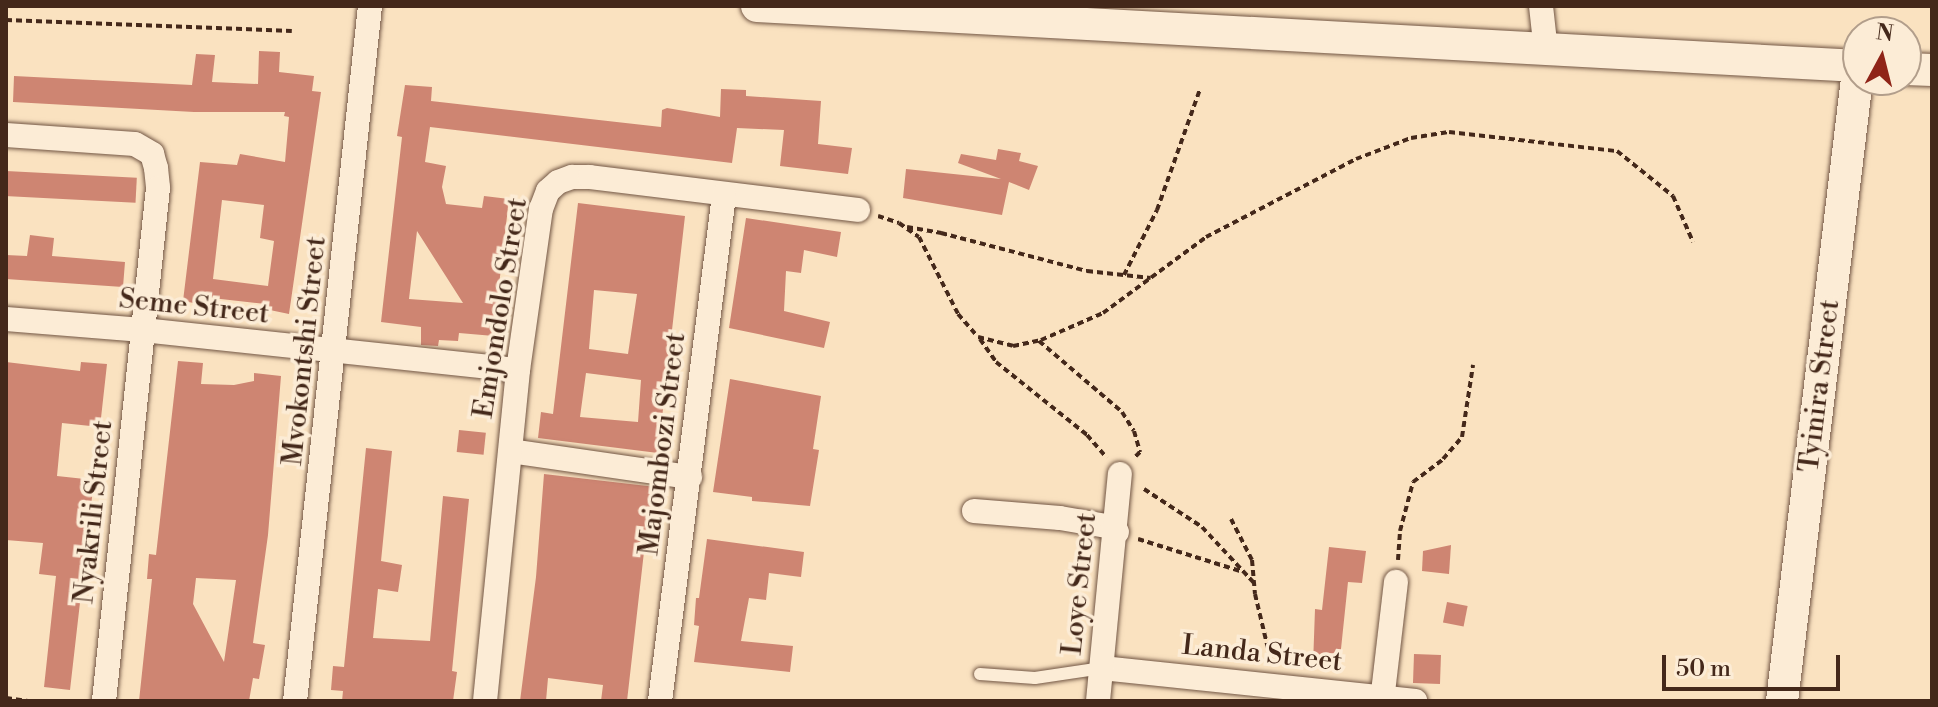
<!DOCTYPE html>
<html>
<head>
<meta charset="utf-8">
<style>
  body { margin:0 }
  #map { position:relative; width:1938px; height:707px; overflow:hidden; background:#fae2c0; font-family:"Libre Bodoni",serif }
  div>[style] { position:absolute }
  .building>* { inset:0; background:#ce8572; transform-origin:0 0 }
  .path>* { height:4px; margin-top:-2px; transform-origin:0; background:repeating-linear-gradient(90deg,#44281a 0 6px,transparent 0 10px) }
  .roads { filter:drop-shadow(0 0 2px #725644) drop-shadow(0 0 2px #725644) }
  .lane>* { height:12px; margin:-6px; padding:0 6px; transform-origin:6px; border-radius:6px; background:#fcecd6 }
  .street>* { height:24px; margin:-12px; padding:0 12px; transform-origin:12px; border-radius:12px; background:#fcecd6 }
  .secondary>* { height:32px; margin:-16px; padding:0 16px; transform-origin:16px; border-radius:16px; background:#fcecd6 }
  span { translate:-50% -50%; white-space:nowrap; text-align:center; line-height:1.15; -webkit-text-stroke:7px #fcecd6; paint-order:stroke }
  .street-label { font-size:28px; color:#44281a }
  .frame { position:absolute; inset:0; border:8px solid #44281a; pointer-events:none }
  .north { position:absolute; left:1842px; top:16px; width:80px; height:80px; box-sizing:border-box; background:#fcecd6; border:2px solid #b29e8b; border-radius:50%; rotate:7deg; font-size:22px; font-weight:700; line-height:32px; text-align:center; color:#44281a }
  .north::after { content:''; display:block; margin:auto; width:28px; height:36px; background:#8f2418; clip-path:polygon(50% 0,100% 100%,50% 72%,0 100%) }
  .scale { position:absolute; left:1662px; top:655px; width:178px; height:36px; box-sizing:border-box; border:4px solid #44281a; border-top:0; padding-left:10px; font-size:24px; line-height:28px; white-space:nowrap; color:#44281a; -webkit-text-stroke:6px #fcecd6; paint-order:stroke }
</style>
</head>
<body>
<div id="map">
  <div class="building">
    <i style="clip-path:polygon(evenodd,259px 51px,280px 52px,279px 72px,314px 76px,312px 91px,321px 92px,289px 314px,265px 309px,266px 304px,212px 298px,210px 306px,183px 301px,200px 162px,237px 165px,240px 154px,285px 162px,289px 117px,284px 116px,285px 112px,194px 112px,13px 102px,14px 76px,192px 85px,196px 54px,215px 55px,212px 82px,258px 84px,259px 51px,222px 200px,264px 205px,260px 238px,274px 241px,268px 286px,213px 279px,222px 200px)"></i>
    <i style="clip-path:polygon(evenodd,405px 85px,432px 87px,431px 101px,661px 127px,662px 110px,667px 108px,720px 117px,721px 89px,746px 90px,746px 96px,821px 101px,818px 144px,852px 148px,848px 174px,780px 166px,784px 130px,737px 128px,732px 163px,430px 127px,425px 162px,446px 166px,442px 187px,446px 204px,482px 208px,484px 196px,509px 199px,504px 242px,508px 242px,505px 267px,501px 267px,494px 336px,459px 333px,458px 341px,439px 340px,438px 346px,421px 345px,421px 327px,381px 322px,402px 137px,397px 136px,405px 85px,417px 231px,463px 303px,409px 299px,417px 231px)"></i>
    <i style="clip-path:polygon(998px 149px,1021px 153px,1019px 161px,1038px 166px,1029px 190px,1009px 182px,1002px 215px,903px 198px,906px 169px,1001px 179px,958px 163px,961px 154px,996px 160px)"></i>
    <i style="left:6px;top:171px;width:131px;height:25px;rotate:3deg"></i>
    <i style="clip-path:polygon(evenodd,578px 203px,685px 216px,658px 453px,538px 438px,541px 412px,553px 414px,578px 203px,594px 290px,637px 294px,628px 354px,589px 349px,594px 290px,578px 203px,586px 373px,641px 380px,638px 422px,580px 417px,586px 373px)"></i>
    <i style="clip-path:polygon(746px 218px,841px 232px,837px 257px,804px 250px,801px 273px,786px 271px,784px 311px,830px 322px,824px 348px,729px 328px)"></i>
    <i style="clip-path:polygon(30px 235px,54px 238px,52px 256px,125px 262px,123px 287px,6px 279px,6px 255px,27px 256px)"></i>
    <i style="clip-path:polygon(evenodd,178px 361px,203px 363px,201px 384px,234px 385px,254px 381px,254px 373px,281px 376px,268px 535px,253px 643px,265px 645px,259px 679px,253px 678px,249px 701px,139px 701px,152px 579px,147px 579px,149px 554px,156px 555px,178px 361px,196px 578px,236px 580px,224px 662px,193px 604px,196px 578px)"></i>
    <i style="clip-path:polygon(6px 362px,80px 371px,81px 362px,107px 364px,100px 427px,62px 423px,57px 476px,94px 480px,70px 690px,44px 687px,56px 576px,39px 574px,43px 543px,6px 540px)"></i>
    <i style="clip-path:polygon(730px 379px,821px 396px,813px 449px,819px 450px,810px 506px,752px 501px,752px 497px,713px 492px)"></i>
    <i style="left:459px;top:430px;width:27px;height:22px;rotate:6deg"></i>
    <i style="clip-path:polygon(366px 448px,392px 451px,381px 561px,402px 565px,398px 592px,378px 589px,373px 638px,430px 641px,443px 496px,469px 499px,452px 671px,457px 672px,453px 701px,342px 701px,343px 691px,331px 690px,333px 666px,344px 667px)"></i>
    <i style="clip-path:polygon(544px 474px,656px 487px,653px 509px,649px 508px,627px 701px,601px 701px,603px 685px,548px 678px,546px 701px,520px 701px,536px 577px)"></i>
    <i style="clip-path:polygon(707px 539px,804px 552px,801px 577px,769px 573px,766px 600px,749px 598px,741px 641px,793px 646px,790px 672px,694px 662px,699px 626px,694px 625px,696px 598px,699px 598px)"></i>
    <i style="clip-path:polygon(1451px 545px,1449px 574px,1422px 571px,1423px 551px)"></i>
    <i style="clip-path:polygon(1329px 547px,1366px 551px,1362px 583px,1348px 582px,1339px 668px,1313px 665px,1315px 609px,1322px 610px)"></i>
    <i style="left:1447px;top:602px;width:21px;height:21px;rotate:11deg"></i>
    <i style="left:1414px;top:654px;width:27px;height:29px;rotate:2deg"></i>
  </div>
  <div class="path">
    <i style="left:6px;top:20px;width:286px;rotate:2.2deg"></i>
    <i style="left:878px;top:216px;width:22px;rotate:18deg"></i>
    <i style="left:899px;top:223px;width:24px;rotate:35deg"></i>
    <i style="left:919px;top:237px;width:86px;rotate:63.1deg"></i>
    <i style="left:958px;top:314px;width:30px;rotate:49deg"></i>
    <i style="left:978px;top:337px;width:36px;rotate:14deg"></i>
    <i style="left:1013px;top:346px;width:29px;rotate:-12deg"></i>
    <i style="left:1041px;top:340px;width:68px;rotate:-23.5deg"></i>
    <i style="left:1103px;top:313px;width:128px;rotate:-36.4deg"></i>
    <i style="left:1206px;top:237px;width:169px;rotate:-27.5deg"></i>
    <i style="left:1356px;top:159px;width:59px;rotate:-20.9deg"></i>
    <i style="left:1411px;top:138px;width:38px;rotate:-9deg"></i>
    <i style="left:1449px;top:132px;width:169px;rotate:6.5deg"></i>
    <i style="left:1617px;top:151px;width:72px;rotate:38.8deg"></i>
    <i style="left:1673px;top:196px;width:50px;rotate:66.5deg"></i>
    <i style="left:907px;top:227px;width:35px;rotate:10deg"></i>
    <i style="left:941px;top:233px;width:151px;rotate:14.6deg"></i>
    <i style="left:1087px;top:271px;width:64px;rotate:6.2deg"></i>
    <i style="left:1124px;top:275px;width:73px;rotate:-63.1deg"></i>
    <i style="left:1157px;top:210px;width:128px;rotate:-70.4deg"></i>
    <i style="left:980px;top:339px;width:28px;rotate:55deg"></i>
    <i style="left:996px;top:362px;width:117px;rotate:38.7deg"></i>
    <i style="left:1087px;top:435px;width:30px;rotate:49deg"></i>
    <i style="left:1039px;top:341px;width:109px;rotate:40.5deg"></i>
    <i style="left:1122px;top:412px;width:22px;rotate:58deg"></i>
    <i style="left:1134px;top:431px;width:22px;rotate:74deg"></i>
    <i style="left:1140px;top:452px;width:7px;rotate:135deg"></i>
    <i style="left:1144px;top:489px;width:69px;rotate:33.2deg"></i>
    <i style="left:1202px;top:527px;width:76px;rotate:47.1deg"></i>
    <i style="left:1231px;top:519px;width:46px;rotate:62.9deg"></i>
    <i style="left:1252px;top:560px;width:34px;rotate:85deg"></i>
    <i style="left:1255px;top:594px;width:69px;rotate:76.6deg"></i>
    <i style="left:1138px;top:539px;width:107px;rotate:17.4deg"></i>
    <i style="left:1398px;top:560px;width:29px;rotate:-86deg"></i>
    <i style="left:1400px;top:531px;width:51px;rotate:-75.1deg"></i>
    <i style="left:1413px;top:482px;width:38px;rotate:-37deg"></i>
    <i style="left:1443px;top:459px;width:29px;rotate:-49deg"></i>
    <i style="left:1462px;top:437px;width:73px;rotate:-81.3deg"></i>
    <i style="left:6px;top:698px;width:22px;rotate:8deg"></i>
  </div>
  <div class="roads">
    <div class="lane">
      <i style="left:980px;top:674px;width:55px;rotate:4.2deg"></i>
      <i style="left:1035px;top:678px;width:68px;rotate:-8.5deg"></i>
    </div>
    <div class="street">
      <i style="left:1541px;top:6px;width:45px;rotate:83.7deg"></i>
      <i style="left:6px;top:135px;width:129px;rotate:4deg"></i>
      <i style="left:135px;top:144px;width:20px;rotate:30deg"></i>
      <i style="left:152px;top:154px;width:15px;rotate:74deg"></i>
      <i style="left:156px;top:168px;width:20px;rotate:84deg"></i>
      <i style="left:158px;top:188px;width:516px;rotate:96.01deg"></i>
      <i style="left:6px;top:319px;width:137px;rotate:4.6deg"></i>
      <i style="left:143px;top:330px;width:377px;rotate:6.1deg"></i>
      <i style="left:511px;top:451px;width:181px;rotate:8.3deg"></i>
      <i style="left:974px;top:511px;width:86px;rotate:4.7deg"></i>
      <i style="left:1060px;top:518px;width:53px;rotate:9.8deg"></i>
      <i style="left:1112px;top:527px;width:7px;rotate:45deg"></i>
      <i style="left:1102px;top:668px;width:315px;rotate:6deg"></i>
      <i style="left:295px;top:701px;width:699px;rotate:-83.84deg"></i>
      <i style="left:485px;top:701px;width:333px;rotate:-84.3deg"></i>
      <i style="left:518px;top:370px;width:163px;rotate:-81.9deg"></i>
      <i style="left:541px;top:209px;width:19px;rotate:-69deg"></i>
      <i style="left:548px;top:191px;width:13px;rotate:-42deg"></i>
      <i style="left:558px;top:182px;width:15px;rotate:-20deg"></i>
      <i style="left:572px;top:177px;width:18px"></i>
      <i style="left:590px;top:177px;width:270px;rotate:7deg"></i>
      <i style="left:660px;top:701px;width:510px;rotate:-82.79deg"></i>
      <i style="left:1098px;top:701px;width:228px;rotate:-84.5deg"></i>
      <i style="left:1382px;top:701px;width:120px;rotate:-83.3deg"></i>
    </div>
    <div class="secondary">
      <i style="left:757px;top:6px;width:1103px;rotate:3.12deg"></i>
      <i style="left:1906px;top:69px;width:26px;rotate:2deg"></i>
      <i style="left:1782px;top:701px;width:636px;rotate:-83.13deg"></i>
    </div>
  </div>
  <div class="street-label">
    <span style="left:194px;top:307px;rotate:6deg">Seme Street</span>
    <span style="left:501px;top:308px;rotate:-81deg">Emjondolo Street</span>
    <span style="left:305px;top:351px;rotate:-84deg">Mvokontshi Street</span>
    <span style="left:1820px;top:386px;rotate:-83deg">Tyinira Street</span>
    <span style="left:663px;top:444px;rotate:-83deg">Majombozi Street</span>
    <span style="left:94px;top:512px;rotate:-84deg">Nyakrili Street</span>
    <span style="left:1080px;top:584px;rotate:-84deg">Loye Street</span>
    <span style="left:1262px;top:654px;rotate:6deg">Landa Street</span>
  </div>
  <div class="frame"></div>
  <div class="north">N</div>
  <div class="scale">50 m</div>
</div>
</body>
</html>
